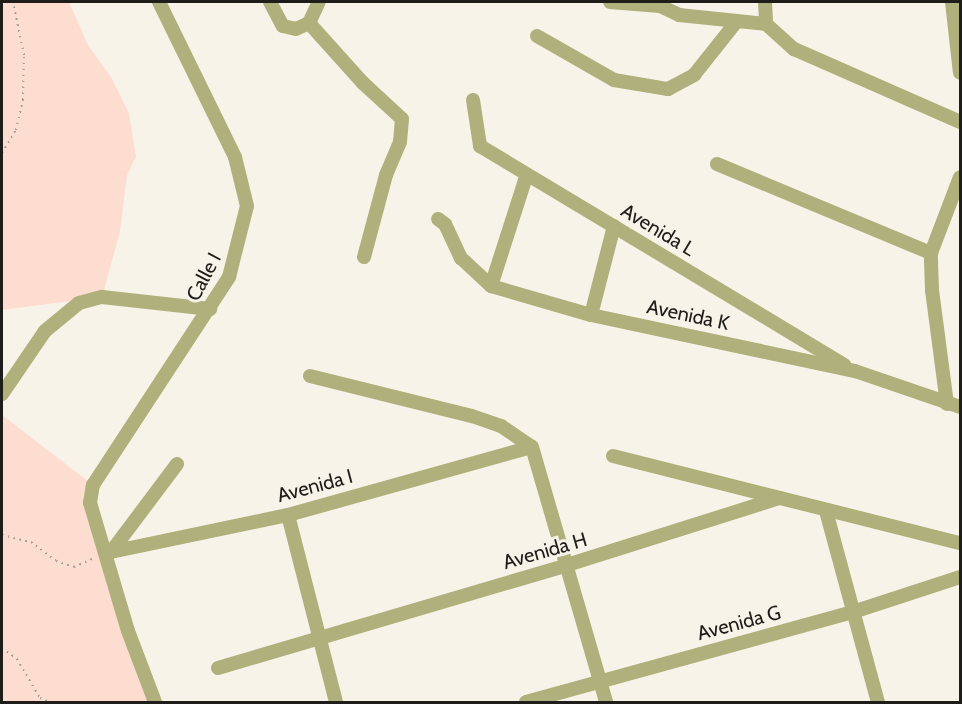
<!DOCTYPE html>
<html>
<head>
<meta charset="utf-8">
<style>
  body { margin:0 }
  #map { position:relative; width:962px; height:704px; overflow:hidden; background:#f8f3e8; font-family:Cabin,sans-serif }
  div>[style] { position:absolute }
  .green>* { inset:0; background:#fdddd0 }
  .path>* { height:2px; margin-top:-1px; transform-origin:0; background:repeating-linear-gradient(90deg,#a09d94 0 1.5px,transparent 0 6px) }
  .street>* { height:14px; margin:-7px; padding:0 7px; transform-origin:7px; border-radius:7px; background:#afb07b }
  span { translate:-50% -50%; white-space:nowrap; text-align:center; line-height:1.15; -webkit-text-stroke:6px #f8f3e8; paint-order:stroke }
  .street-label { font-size:20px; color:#1f1d19 }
  .frame { position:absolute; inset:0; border:3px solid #1f1d19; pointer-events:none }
</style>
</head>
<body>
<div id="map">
  <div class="green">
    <i style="clip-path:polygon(2px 2px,69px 2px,88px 45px,111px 77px,129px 113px,136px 157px,127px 175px,120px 232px,102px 297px,2px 310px)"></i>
    <i style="clip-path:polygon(2px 415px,93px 485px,90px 503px,153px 702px,2px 702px)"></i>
  </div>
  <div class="path">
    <i style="left:2px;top:153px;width:27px;rotate:-59deg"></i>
    <i style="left:16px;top:130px;width:31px;rotate:-77deg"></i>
    <i style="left:23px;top:100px;width:45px;rotate:-88.7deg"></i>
    <i style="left:24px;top:55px;width:54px;rotate:-101.7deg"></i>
    <i style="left:2px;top:535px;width:30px;rotate:14deg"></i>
    <i style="left:31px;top:542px;width:31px;rotate:37deg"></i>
    <i style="left:56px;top:561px;width:19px;rotate:18deg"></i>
    <i style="left:74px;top:567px;width:22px;rotate:-24deg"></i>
    <i style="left:2px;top:648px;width:19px;rotate:36deg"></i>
    <i style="left:17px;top:659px;width:45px;rotate:59.5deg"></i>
    <i style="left:40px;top:698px;width:12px;rotate:20deg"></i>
  </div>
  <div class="street">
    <i style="left:270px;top:2px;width:27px;rotate:62deg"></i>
    <i style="left:283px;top:26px;width:13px;rotate:13deg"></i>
    <i style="left:296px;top:29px;width:14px;rotate:-25deg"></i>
    <i style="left:309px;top:23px;width:23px;rotate:-65deg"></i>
    <i style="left:610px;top:2px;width:50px;rotate:4.6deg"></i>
    <i style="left:660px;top:6px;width:21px;rotate:25deg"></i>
    <i style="left:679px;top:15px;width:87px;rotate:5.9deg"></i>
    <i style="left:766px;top:24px;width:38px;rotate:42deg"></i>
    <i style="left:794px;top:49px;width:181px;rotate:23.7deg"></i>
    <i style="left:765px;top:2px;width:22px;rotate:87deg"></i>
    <i style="left:952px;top:2px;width:71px;rotate:83.6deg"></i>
    <i style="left:309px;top:23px;width:81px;rotate:48deg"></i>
    <i style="left:363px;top:83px;width:53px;rotate:42.7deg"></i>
    <i style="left:402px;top:119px;width:23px;rotate:95deg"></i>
    <i style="left:400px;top:142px;width:36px;rotate:113deg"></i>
    <i style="left:386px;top:175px;width:85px;rotate:105deg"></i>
    <i style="left:537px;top:36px;width:89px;rotate:29.7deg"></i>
    <i style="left:614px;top:80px;width:55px;rotate:9.5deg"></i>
    <i style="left:668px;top:89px;width:30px;rotate:-28deg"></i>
    <i style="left:694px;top:75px;width:69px;rotate:-51.5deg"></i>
    <i style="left:473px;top:100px;width:47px;rotate:81.3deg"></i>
    <i style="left:480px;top:146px;width:425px;rotate:31deg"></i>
    <i style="left:717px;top:164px;width:232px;rotate:22.6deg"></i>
    <i style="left:438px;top:219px;width:9px;rotate:36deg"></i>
    <i style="left:445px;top:224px;width:38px;rotate:65deg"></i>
    <i style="left:461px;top:258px;width:41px;rotate:43deg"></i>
    <i style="left:491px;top:286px;width:104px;rotate:16.2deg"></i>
    <i style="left:591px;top:315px;width:270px;rotate:12deg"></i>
    <i style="left:855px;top:371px;width:111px;rotate:18.9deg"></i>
    <i style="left:491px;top:286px;width:114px;rotate:-72.2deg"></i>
    <i style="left:591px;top:315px;width:92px;rotate:-75.5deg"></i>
    <i style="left:310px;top:376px;width:167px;rotate:13.9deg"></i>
    <i style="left:472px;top:416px;width:31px;rotate:19deg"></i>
    <i style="left:501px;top:426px;width:37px;rotate:34deg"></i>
    <i style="left:2px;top:394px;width:76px;rotate:-55.7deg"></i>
    <i style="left:45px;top:331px;width:44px;rotate:-39.5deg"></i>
    <i style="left:79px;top:303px;width:24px;rotate:-15deg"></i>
    <i style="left:102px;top:297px;width:109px;rotate:6.3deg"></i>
    <i style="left:947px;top:404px;width:115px;rotate:-97.5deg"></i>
    <i style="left:932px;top:290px;width:37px;rotate:-92deg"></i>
    <i style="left:931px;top:253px;width:81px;rotate:-69.1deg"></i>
    <i style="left:532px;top:447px;width:266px;rotate:73.8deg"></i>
    <i style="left:613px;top:456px;width:358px;rotate:14.1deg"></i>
    <i style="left:826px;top:511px;width:198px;rotate:74.8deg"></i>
    <i style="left:288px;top:515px;width:193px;rotate:75.6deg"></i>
    <i style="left:111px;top:552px;width:110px;rotate:-53.1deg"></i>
    <i style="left:106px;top:553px;width:186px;rotate:-11.8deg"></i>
    <i style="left:288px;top:515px;width:253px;rotate:-15.6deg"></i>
    <i style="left:218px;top:668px;width:364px;rotate:-16.4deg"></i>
    <i style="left:567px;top:565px;width:223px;rotate:-17.5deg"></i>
    <i style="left:155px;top:702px;width:76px;rotate:-110.8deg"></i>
    <i style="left:128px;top:631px;width:134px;rotate:-106.5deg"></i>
    <i style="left:90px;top:503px;width:18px;rotate:-81deg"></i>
    <i style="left:93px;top:485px;width:249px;rotate:-56.8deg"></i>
    <i style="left:229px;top:277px;width:73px;rotate:-75.8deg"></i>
    <i style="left:247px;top:206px;width:50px;rotate:-103.8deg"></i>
    <i style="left:235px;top:157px;width:173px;rotate:-116.1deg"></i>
    <i style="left:526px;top:702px;width:339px;rotate:-15.4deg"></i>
    <i style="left:853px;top:612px;width:113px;rotate:-18.1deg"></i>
  </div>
  <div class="street-label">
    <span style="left:658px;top:230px;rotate:31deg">Avenida L</span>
    <span style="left:204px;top:277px;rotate:-62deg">Calle I</span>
    <span style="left:688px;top:315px;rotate:12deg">Avenida K</span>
    <span style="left:315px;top:486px;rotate:-15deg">Avenida I</span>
    <span style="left:545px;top:551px;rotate:-16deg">Avenida H</span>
    <span style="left:739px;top:623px;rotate:-15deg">Avenida G</span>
  </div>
  <div class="frame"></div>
</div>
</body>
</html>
